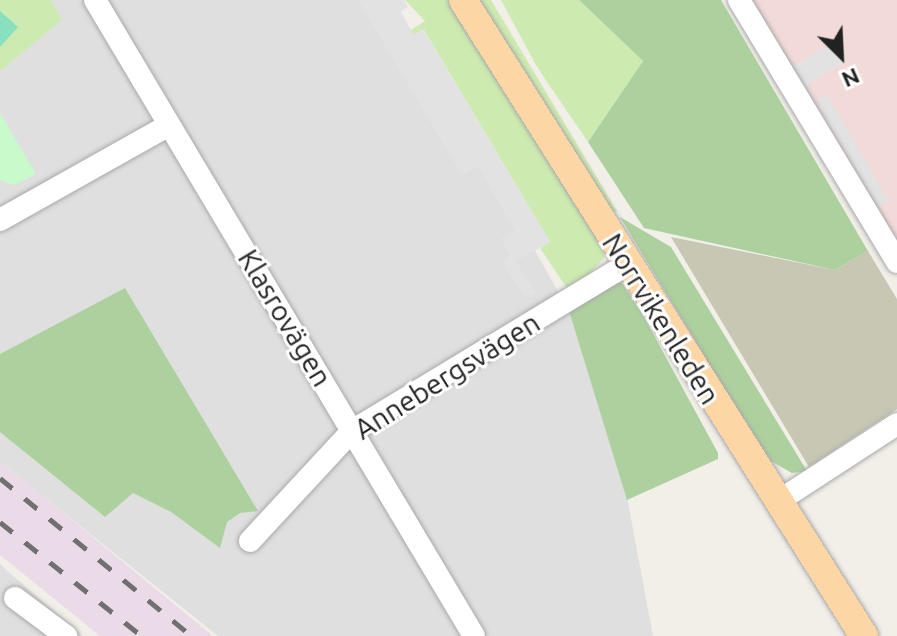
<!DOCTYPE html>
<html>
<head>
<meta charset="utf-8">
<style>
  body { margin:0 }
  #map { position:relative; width:897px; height:636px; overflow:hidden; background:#f2efe9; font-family:Ubuntu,sans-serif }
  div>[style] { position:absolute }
  .residential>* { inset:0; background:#e0dfdf }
  .commercial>* { inset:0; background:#f2dad9 }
  .industrial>* { inset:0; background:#ebdbe8 }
  .construction>* { inset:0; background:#c7c7b4 }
  .grass>* { inset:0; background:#cdebb0 }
  .forest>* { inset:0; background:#add19e }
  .park>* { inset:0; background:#c8facc }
  .pitch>* { inset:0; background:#88e0be }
  .parking>* { inset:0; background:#e2e2e2; transform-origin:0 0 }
  .roads { filter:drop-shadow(0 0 2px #a9a9a9) drop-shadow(0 0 2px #a9a9a9) }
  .minor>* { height:22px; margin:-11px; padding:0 11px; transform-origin:11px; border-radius:11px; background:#fff }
  .major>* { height:28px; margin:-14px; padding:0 14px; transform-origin:14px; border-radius:14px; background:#fcd6a4 }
  .rail>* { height:5px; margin-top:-2.5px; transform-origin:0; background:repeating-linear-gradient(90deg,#707070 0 16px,transparent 0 32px) }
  span { translate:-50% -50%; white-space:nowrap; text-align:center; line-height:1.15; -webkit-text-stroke:6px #fff; paint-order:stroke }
  .street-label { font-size:28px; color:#222 }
  .north { position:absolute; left:801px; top:16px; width:80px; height:80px; -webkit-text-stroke:6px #fff; paint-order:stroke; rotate:156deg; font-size:22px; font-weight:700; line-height:32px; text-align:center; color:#222 }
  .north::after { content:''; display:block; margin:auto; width:28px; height:36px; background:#222; clip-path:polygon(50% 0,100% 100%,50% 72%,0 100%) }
</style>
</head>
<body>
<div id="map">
  <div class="residential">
    <i style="clip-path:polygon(0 0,394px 0,569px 311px,627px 497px,653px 636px,218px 636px,0 462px)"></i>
    <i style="clip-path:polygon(0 564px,4px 568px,83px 636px,0 636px)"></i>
  </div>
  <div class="commercial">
    <i style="clip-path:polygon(751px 0,897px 0,897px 245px)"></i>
  </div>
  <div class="industrial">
    <i style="clip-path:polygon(0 462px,49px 501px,213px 636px,100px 636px,0 555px)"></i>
  </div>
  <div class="construction">
    <i style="clip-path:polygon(671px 237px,835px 270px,868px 251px,897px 299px,897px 409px,809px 467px)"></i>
  </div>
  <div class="grass">
    <i style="clip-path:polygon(0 0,51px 0,62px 20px,0 71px)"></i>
    <i style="clip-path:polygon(405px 0,449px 0,590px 224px,605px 257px,589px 274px,566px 287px,540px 248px,550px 242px,424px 30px,413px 35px,411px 30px,425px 21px)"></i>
    <i style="clip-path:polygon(478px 0,491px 0,617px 211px,612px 213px)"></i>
    <i style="clip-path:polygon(501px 0,579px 0,643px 61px,588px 142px,537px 67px)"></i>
  </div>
  <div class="forest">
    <i style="clip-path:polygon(579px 0,721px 0,868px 251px,835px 270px,644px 228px,588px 142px,643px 61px)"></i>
    <i style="clip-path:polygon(620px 217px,671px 247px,807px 471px,792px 473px,767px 459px)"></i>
    <i style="clip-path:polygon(615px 283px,622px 283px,644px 317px,718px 453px,718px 459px,627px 500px,569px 311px)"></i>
    <i style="clip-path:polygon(125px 288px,258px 511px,240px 513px,227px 522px,220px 548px,171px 512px,133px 493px,105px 517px,0 432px,0 354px)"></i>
  </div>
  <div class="park">
    <i style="clip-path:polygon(0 113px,36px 174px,14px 185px,0 180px)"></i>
  </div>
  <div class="pitch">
    <i style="clip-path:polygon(0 11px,18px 27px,0 47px)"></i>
  </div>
  <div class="parking">
    <i style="clip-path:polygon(358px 0,404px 0,408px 7px,400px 12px,413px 34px,423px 29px,550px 242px,516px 261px,535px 293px,525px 298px,502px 261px,510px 255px,501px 239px,515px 231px,478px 166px,462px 175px)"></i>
    <i style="left:835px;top:41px;width:23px;height:49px;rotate:59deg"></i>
    <i style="left:827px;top:94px;width:124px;height:13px;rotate:60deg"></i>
  </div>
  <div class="roads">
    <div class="minor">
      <i style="left:95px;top:0;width:740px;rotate:59.21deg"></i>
      <i style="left:739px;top:0;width:306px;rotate:58.9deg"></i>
      <i style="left:0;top:220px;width:194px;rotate:-29.3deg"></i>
      <i style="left:777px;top:502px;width:143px;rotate:-33deg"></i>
      <i style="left:250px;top:541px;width:150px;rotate:-47.2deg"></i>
      <i style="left:352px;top:431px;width:320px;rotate:-31.2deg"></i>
      <i style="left:15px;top:598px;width:64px;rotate:36.7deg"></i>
    </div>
    <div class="major">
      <i style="left:463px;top:0;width:752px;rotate:57.77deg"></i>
    </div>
  </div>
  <div class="rail">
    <i style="left:0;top:478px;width:249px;rotate:39.5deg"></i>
    <i style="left:0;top:522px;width:182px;rotate:38.8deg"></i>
  </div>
  <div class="street-label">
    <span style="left:285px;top:318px;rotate:59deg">Klasrovägen</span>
    <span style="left:661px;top:319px;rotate:58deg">Norrvikenleden</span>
    <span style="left:447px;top:376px;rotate:-32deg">Annebergsvägen</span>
  </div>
  <div class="north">N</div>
</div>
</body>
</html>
